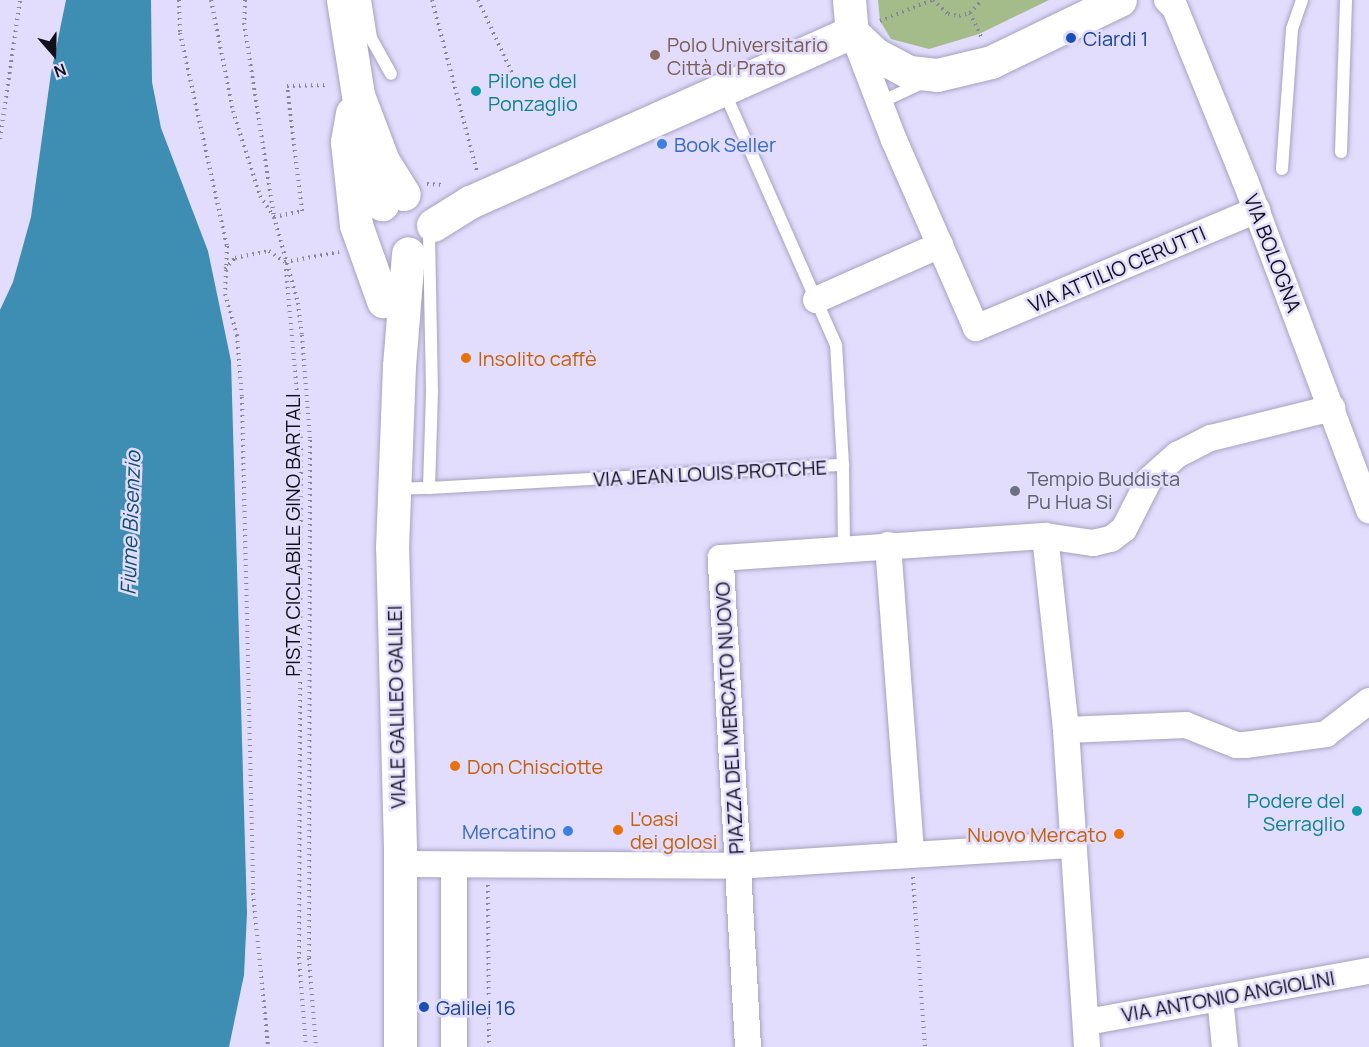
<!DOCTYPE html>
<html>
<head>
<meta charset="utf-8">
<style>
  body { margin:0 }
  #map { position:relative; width:1369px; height:1047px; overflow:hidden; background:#e2dcfd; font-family:Manrope,sans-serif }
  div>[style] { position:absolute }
  .green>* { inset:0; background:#a3bc8a }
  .water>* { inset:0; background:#3e8db2 }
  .path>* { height:4px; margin-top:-2px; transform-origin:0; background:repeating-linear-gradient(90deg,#88849b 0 1.5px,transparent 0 6px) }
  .roads { filter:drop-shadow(0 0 2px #a7a1c1) drop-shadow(0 0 2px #a7a1c1) }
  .lane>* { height:12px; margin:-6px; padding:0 6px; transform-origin:6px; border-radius:6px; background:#fff }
  .street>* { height:26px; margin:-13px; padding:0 13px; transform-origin:13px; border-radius:13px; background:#fff }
  .secondary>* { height:33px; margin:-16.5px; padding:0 16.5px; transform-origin:16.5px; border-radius:16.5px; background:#fff }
  .dots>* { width:16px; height:16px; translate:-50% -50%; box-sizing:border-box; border:3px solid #e2dcfd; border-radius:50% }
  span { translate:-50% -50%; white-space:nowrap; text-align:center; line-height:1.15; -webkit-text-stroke:5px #e2dcfd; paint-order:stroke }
  .transit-label { font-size:20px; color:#164399 }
  .left { translate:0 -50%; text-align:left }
  .education-label { font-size:20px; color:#785e54 }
  .culture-label { font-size:20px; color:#0d838f }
  .right { translate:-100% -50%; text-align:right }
  .shop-label { font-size:20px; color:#366cbe }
  .street-label { font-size:20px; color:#110f1a }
  .food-label { font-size:20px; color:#c56008 }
  .worship-label { font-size:20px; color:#5b616d }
  .water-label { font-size:21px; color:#11506b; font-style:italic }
  .north { position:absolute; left:24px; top:24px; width:60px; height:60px; -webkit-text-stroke:4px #e2dcfd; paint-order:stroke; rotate:160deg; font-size:16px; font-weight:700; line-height:24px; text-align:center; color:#110f1a }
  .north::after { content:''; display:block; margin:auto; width:21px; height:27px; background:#110f1a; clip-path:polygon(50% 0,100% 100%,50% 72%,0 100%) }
</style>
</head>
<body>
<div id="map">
  <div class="green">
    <i style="clip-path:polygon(878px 0,1049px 0,979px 34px,929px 49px,891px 39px,880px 21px)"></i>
  </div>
  <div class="water">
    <i style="clip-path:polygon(66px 0,151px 0,152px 82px,161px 128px,208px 251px,231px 361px,247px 913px,244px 975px,229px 1047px,0 1047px,0 310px,13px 282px,31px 217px,51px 73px)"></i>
  </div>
  <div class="path">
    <i style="left:179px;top:0;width:33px;rotate:88deg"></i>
    <i style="left:180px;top:33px;width:218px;rotate:77.6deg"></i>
    <i style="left:227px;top:246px;width:48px;rotate:92.4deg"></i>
    <i style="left:225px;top:294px;width:43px;rotate:73.7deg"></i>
    <i style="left:237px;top:335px;width:62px;rotate:85.4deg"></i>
    <i style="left:242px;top:397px;width:496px;rotate:88.7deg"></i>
    <i style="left:253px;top:893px;width:155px;rotate:84.4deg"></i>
    <i style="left:211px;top:0;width:113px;rotate:78.8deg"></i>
    <i style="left:233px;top:111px;width:89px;rotate:72.4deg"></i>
    <i style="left:260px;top:196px;width:25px;rotate:56deg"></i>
    <i style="left:274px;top:217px;width:89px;rotate:74.4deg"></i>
    <i style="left:298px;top:303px;width:32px;rotate:83deg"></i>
    <i style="left:302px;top:335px;width:105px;rotate:85.6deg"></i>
    <i style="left:310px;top:440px;width:518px;rotate:90.11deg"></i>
    <i style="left:309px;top:958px;width:89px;rotate:85.5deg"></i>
    <i style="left:245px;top:0;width:23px;rotate:92deg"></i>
    <i style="left:244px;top:23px;width:195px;rotate:81.2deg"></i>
    <i style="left:432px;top:0;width:177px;rotate:75.3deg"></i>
    <i style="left:478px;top:0;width:97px;rotate:65deg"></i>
    <i style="left:933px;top:0;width:21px;rotate:43deg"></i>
    <i style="left:948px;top:14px;width:11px;rotate:10deg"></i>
    <i style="left:959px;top:16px;width:11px;rotate:-15deg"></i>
    <i style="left:970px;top:13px;width:18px;rotate:-47deg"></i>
    <i style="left:970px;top:13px;width:26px;rotate:65deg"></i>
    <i style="left:880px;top:21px;width:56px;rotate:-22deg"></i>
    <i style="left:0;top:139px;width:140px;rotate:-81.8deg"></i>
    <i style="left:427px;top:184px;width:17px;rotate:3deg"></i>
    <i style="left:274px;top:217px;width:29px;rotate:-12deg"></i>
    <i style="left:302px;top:211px;width:126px;rotate:-96.8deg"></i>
    <i style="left:287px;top:86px;width:42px;rotate:-1.4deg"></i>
    <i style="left:225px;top:269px;width:15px;rotate:-48deg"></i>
    <i style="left:235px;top:258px;width:35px;rotate:-12deg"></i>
    <i style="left:269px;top:251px;width:19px;rotate:35deg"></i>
    <i style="left:285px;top:262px;width:55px;rotate:-10.5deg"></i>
    <i style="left:286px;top:269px;width:174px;rotate:85deg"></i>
    <i style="left:301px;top:442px;width:515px;rotate:90.22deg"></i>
    <i style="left:299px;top:957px;width:90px;rotate:85.6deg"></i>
    <i style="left:913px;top:877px;width:170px;rotate:86deg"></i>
    <i style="left:488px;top:885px;width:162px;rotate:89.6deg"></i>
  </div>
  <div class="roads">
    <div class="lane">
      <i style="left:365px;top:0;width:38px;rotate:81deg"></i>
      <i style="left:371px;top:38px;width:41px;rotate:60.9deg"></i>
      <i style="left:879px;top:103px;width:50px;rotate:-25deg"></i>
      <i style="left:1341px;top:152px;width:152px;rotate:-88.1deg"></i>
      <i style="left:1282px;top:169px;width:140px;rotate:-85.9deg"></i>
      <i style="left:1292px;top:29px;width:31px;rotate:-71deg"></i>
      <i style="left:843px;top:465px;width:85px;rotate:89.3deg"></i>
      <i style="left:429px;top:488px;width:415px;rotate:-3.2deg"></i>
      <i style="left:843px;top:465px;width:120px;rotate:-93.3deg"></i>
      <i style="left:836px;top:345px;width:278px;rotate:-113.8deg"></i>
      <i style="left:395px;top:489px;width:34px;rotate:-2deg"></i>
      <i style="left:429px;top:488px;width:97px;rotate:-88.2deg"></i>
      <i style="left:432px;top:391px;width:153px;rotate:-91.1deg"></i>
    </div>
    <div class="street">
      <i style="left:1167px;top:0;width:11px;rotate:45deg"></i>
      <i style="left:1175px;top:8px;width:186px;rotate:67.9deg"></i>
      <i style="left:1245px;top:180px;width:353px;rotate:69.4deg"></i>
      <i style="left:854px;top:36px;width:111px;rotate:69deg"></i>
      <i style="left:894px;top:140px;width:205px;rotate:66.4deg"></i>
      <i style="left:976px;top:328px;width:305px;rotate:-22.8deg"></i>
      <i style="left:816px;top:300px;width:136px;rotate:-23.9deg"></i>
      <i style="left:1045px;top:536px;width:49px;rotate:8.3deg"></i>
      <i style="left:1093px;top:543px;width:18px;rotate:-13deg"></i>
      <i style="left:1111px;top:539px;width:16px;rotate:-38deg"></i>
      <i style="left:1124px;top:529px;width:55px;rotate:-63deg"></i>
      <i style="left:1149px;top:480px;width:38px;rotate:-42deg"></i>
      <i style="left:1177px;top:455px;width:38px;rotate:-27deg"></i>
      <i style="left:1211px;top:438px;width:125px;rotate:-13.9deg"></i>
      <i style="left:888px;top:545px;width:309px;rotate:85.7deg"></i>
      <i style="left:1066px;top:730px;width:120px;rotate:-2.4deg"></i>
      <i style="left:1186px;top:725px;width:54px;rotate:21.8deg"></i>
      <i style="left:1236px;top:745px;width:9px"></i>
      <i style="left:1245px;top:745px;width:82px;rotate:-7.7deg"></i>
      <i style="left:1326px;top:734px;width:54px;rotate:-37.5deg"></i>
      <i style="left:400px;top:864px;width:336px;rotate:0.3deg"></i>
      <i style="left:736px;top:866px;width:338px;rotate:-3.6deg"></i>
      <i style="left:454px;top:867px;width:180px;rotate:90deg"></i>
      <i style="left:1220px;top:998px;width:49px;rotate:84.2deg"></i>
      <i style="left:1087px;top:1022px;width:287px;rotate:-10.3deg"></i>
      <i style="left:748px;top:1047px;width:490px;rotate:-93.2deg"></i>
      <i style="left:721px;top:558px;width:325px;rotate:-3.9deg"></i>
      <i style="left:1045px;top:536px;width:195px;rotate:83.8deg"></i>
      <i style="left:1066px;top:730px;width:318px;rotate:86.2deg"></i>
    </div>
    <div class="secondary">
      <i style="left:343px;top:0;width:96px;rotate:81deg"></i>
      <i style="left:358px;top:95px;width:71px;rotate:69.3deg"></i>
      <i style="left:383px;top:161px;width:39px;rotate:58deg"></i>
      <i style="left:849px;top:0;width:32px;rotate:85deg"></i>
      <i style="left:852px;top:32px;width:32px;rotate:44deg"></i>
      <i style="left:875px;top:54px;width:38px;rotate:28deg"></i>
      <i style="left:909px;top:72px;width:28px;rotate:6deg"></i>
      <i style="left:937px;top:75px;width:56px;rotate:-13.5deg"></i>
      <i style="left:991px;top:62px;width:143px;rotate:-25.7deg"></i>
      <i style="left:352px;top:113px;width:29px;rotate:100deg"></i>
      <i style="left:347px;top:142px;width:83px;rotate:83.8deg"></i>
      <i style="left:356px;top:225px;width:81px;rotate:70.4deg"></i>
      <i style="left:361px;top:145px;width:63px;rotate:70.4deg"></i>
      <i style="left:433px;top:225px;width:44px;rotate:-31.9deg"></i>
      <i style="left:470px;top:202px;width:418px;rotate:-24deg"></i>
      <i style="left:400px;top:1047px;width:199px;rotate:-90deg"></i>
      <i style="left:400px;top:848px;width:300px;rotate:-91.5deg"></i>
      <i style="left:392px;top:548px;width:182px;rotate:-87.8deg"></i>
      <i style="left:399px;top:366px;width:113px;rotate:-85.4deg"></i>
    </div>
  </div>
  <div class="dots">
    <i style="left:1071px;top:38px;background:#1a4fb4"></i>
    <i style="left:655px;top:55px;background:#8d6e63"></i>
    <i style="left:476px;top:91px;background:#0f9aa8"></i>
    <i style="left:662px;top:144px;background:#3f7fe0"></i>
    <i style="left:466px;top:358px;background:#e8710a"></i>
    <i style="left:1015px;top:491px;background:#6b7280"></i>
    <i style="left:455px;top:766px;background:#e8710a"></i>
    <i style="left:1357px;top:811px;background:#0f9aa8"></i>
    <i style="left:618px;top:830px;background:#e8710a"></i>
    <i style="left:568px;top:831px;background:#3f7fe0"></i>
    <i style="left:1119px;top:834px;background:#e8710a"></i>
    <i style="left:424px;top:1007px;background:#1a4fb4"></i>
  </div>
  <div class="transit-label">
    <span class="left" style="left:1083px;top:38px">Ciardi 1</span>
    <span class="left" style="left:436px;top:1007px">Galilei 16</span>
  </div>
  <div class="education-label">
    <span class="left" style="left:667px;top:56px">Polo Universitario<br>Città di Prato</span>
  </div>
  <div class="culture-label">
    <span class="left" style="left:488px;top:92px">Pilone del<br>Ponzaglio</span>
    <span class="right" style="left:1345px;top:812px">Podere del<br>Serraglio</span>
  </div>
  <div class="shop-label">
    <span class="left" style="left:674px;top:144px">Book Seller</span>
    <span class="right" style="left:556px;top:831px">Mercatino</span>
  </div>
  <div class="street-label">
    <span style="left:1273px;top:253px;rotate:69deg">VIA BOLOGNA</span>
    <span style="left:1117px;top:269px;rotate:-23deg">VIA ATTILIO CERUTTI</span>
    <span style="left:710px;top:473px;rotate:-3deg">VIA JEAN LOUIS PROTCHE</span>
    <span style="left:292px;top:535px;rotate:-90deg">PISTA CICLABILE GINO BARTALI</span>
    <span style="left:396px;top:707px;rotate:-91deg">VIALE GALILEO GALILEI</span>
    <span style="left:729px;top:718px;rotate:-93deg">PIAZZA DEL MERCATO NUOVO</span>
    <span style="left:1228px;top:996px;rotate:-10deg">VIA ANTONIO ANGIOLINI</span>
  </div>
  <div class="food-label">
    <span class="left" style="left:478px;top:358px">Insolito caffè</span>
    <span class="left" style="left:467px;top:766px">Don Chisciotte</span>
    <span class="left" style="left:630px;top:830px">L'oasi<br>dei golosi</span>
    <span class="right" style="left:1107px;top:834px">Nuovo Mercato</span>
  </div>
  <div class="worship-label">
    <span class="left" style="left:1027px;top:490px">Tempio Buddista<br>Pu Hua Si</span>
  </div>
  <div class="water-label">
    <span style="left:130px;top:523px;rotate:-88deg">Fiume Bisenzio</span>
  </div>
  <div class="north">N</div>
</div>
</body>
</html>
